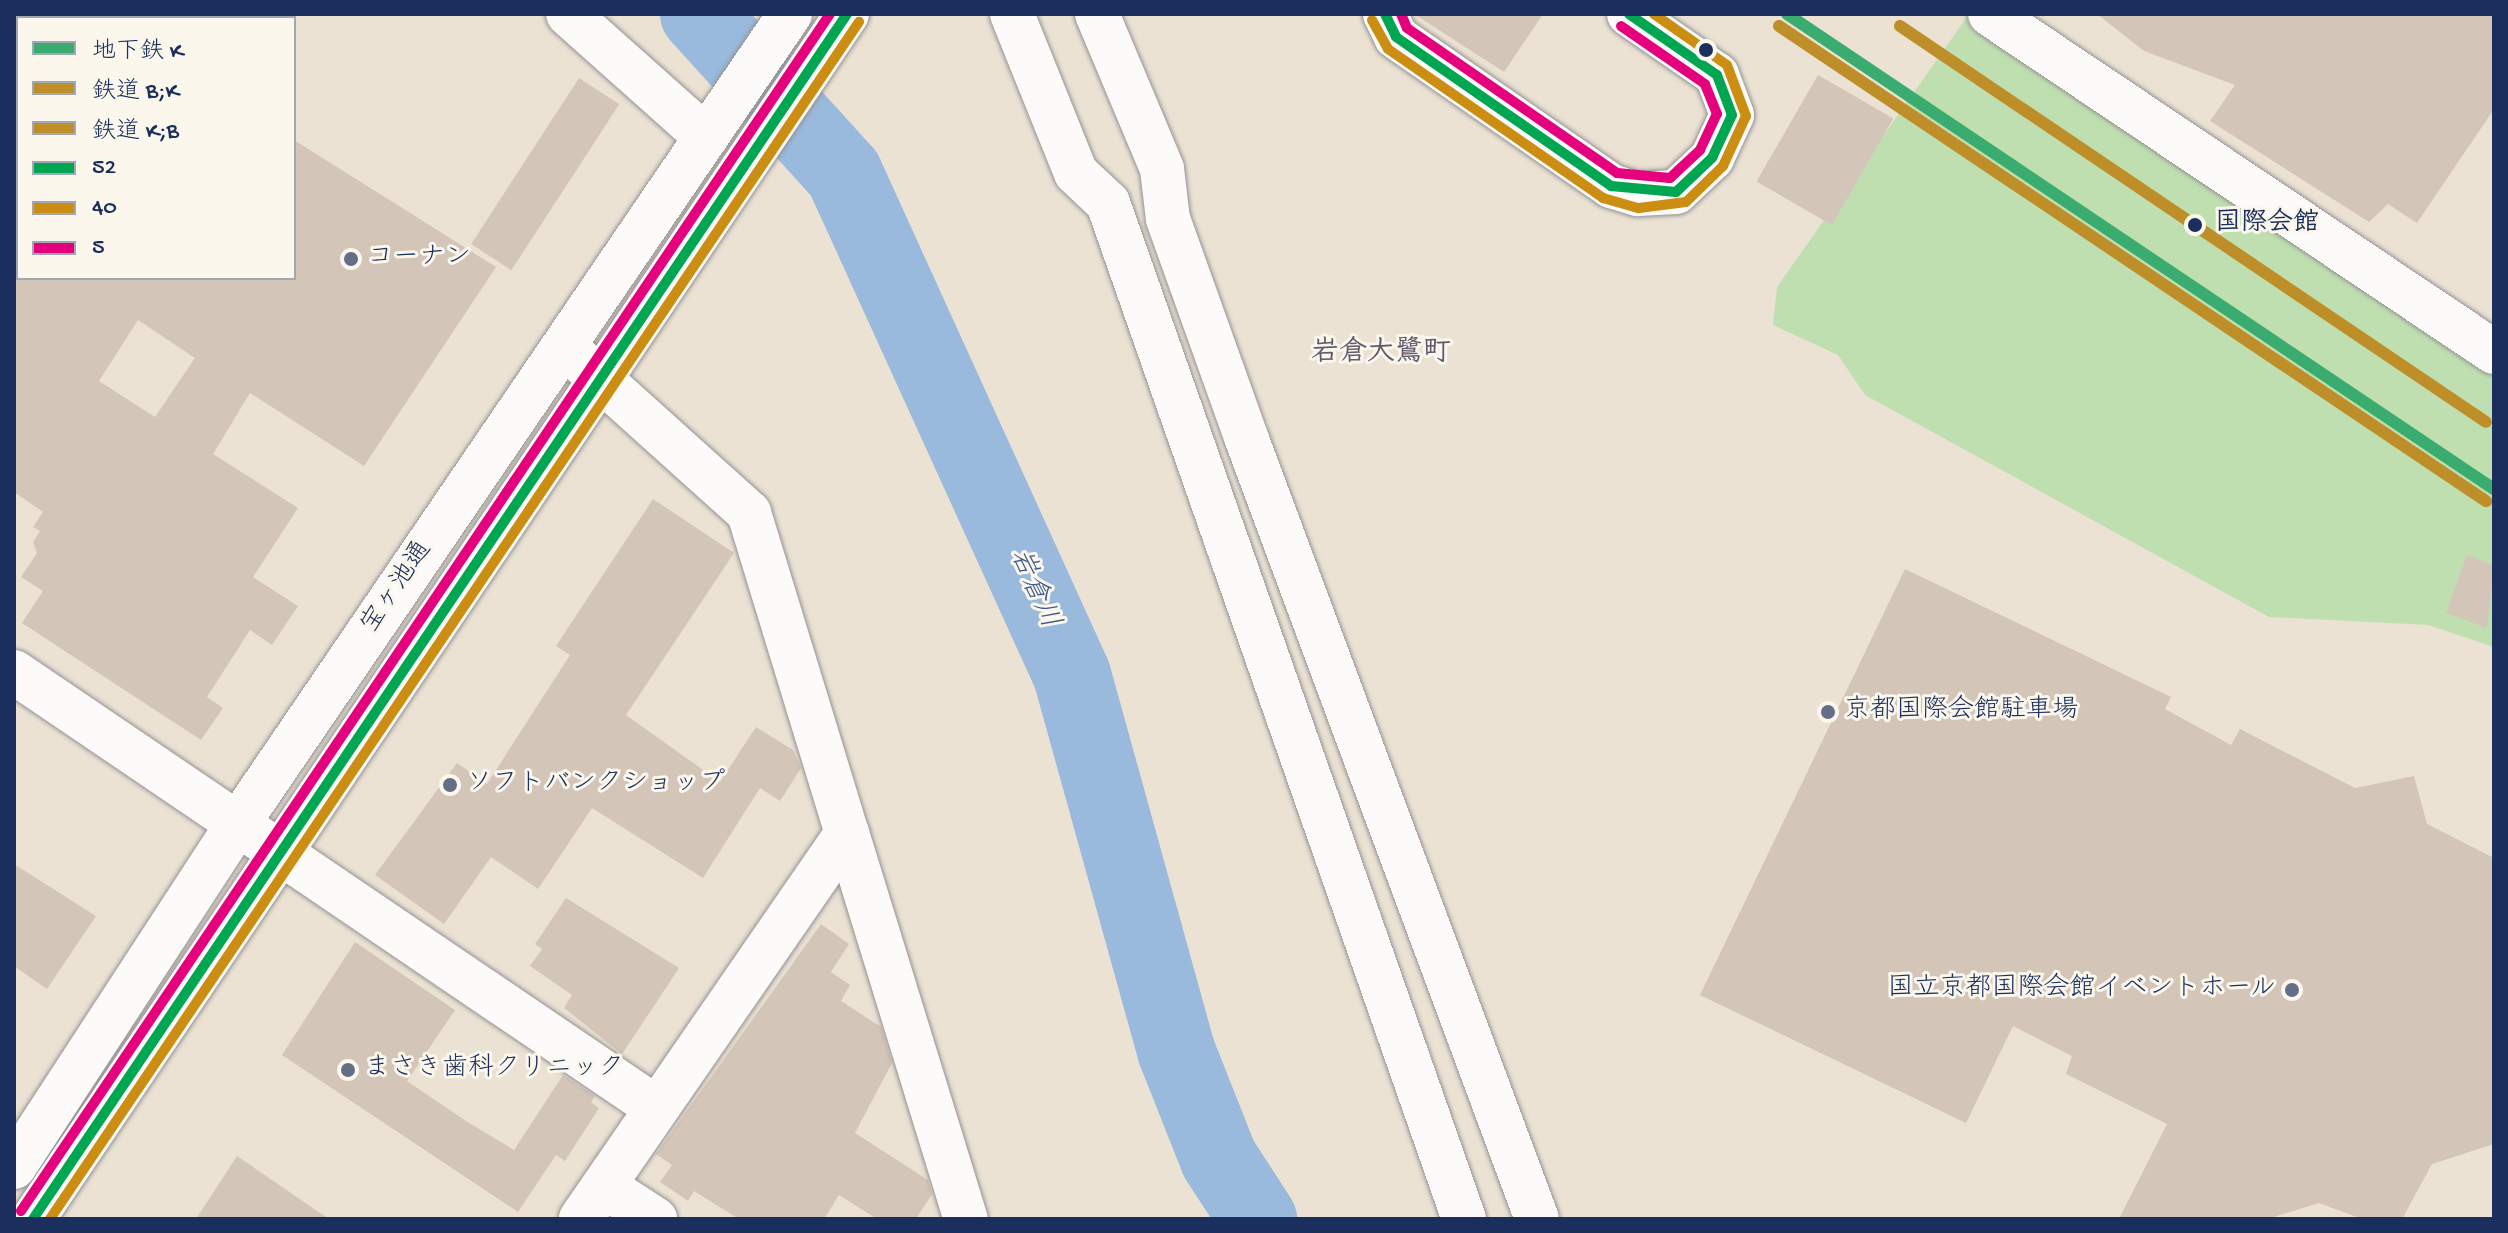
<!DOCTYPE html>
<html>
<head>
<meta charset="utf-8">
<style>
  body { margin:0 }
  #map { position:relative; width:2508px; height:1233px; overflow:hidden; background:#ebe2d4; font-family:"Gochi Hand","Klee One",sans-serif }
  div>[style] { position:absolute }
  .green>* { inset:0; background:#c0dfb0 }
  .river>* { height:78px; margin:-39px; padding:0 39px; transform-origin:39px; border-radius:39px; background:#99b9dd }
  .building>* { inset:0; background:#d4c5b9; transform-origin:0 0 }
  .roads { filter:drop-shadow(0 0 2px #949293) drop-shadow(0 0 2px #949293) }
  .minor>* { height:44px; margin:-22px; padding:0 22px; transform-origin:22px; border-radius:22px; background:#fcfbf9 }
  .bus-1>* { height:10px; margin:-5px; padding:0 5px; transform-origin:5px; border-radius:5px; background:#00a651 }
  .bus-2>* { height:10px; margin:-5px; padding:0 5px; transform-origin:5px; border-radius:5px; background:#cb8e13 }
  .bus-3>* { height:10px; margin:-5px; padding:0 5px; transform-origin:5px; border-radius:5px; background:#e5007d }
  .rail-1>* { height:12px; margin:-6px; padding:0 6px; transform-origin:6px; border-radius:6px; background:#be8e28 }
  .rail-2>* { height:12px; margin:-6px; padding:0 6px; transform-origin:6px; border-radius:6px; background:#be8e28 }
  .metro-1>* { height:12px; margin:-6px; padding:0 6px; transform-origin:6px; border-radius:6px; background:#3aac70 }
  .dots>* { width:22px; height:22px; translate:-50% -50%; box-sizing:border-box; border:4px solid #fbf7ec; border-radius:50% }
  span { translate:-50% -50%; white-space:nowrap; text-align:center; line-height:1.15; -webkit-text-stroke:6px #fbf7ec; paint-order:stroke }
  .stop-label { font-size:26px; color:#1b2f5e; font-weight:700 }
  .left { translate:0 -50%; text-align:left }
  .poi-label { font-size:26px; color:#1b2f5e }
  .right { translate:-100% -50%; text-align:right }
  .street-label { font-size:26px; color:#1b2f5e }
  .neighbourhood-label { font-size:28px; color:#5f596c; font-weight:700 }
  .water-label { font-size:28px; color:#3b598c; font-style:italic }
  .frame { position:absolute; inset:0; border:16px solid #1b2f5e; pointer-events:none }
  .legend { position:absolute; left:16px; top:16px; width:280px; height:264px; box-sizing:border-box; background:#fbf7ec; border:2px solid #a1a7b3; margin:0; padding:10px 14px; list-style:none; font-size:24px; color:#1b2f5e }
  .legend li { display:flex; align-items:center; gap:16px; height:40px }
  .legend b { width:40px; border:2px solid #a1a7b3 }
</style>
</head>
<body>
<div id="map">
  <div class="green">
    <i style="clip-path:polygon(1969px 14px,2494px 352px,2494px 647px,2428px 625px,2269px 617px,1865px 395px,1838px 355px,1773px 325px,1777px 287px)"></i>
  </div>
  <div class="river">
    <i style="left:699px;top:14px;width:216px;rotate:47.8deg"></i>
    <i style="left:844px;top:174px;width:550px;rotate:65.53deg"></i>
    <i style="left:1072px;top:675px;width:392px;rotate:74.5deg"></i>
    <i style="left:1177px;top:1053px;width:114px;rotate:68.4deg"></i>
    <i style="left:1219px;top:1159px;width:72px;rotate:57deg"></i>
  </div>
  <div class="building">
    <i style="clip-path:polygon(1414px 14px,1543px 14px,1504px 72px)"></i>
    <i style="clip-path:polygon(2097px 14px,2494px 14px,2494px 109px,2417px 223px,2388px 204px,2369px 222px,2210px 121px,2235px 85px,2144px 51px)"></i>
    <i style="left:1818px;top:75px;width:87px;height:123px;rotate:30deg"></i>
    <i style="left:579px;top:78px;width:48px;height:198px;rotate:33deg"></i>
    <i style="clip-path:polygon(evenodd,294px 140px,496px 267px,364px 466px,250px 393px,213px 454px,298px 508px,253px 577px,298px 606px,272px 645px,250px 630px,207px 697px,223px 708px,201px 740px,22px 623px,43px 591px,21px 577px,37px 553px,33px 542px,40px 531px,33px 527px,43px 512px,14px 492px,14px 278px,294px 278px,294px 140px,138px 320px,195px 358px,155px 417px,99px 381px,138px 320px)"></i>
    <i style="clip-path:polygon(653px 499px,734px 553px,626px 715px,720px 782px,756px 727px,793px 750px,801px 768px,780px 801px,760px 788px,703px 878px,592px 808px,538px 889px,491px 857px,444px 924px,375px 875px,457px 763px,487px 784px,570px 655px,556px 646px)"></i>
    <i style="clip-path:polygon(2467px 555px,2494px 566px,2487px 628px,2446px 613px)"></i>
    <i style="clip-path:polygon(1905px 569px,2171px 697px,2165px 709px,2231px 745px,2240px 729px,2355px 788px,2414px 776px,2427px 824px,2494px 858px,2494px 1144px,2432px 1164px,2402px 1219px,2362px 1219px,2319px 1203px,2267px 1219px,2119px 1219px,2167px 1124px,2066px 1074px,2072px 1056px,2013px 1026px,1966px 1123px,1700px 995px)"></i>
    <i style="clip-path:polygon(14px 864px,96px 916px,47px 989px,14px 966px)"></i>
    <i style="clip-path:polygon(566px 898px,679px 968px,622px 1054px,564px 1008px,572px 995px,530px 966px,542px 949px,535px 944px)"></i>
    <i style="clip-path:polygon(821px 924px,849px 944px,831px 972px,850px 985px,841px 1001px,881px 1027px,892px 1063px,855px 1133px,928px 1180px,932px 1194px,916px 1219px,877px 1219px,839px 1195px,824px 1219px,739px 1219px,694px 1191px,688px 1201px,660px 1182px,672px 1165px,656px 1154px)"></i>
    <i style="clip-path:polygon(355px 942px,455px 1010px,407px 1081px,466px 1121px,514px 1150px,563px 1075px,595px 1096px,591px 1102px,599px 1108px,565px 1161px,556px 1155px,518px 1212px,282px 1055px)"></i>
    <i style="clip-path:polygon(237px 1156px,329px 1219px,196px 1219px)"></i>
  </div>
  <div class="roads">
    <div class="minor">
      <i style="left:568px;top:14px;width:185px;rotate:41.7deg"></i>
      <i style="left:1012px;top:14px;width:171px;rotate:68.1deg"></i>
      <i style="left:1076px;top:173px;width:44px;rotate:43.2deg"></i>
      <i style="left:1108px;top:203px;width:1077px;rotate:70.69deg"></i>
      <i style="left:1097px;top:14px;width:168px;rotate:67.2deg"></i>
      <i style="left:1162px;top:169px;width:50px;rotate:83.2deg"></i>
      <i style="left:1168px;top:219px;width:232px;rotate:70.3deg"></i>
      <i style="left:1246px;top:437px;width:834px;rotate:69.59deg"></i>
      <i style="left:1385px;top:14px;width:25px;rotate:64deg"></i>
      <i style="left:1396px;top:37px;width:262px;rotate:34.7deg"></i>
      <i style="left:1611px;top:186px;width:28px;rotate:17deg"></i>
      <i style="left:1638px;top:194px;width:38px;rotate:-3deg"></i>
      <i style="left:1676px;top:192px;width:50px;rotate:-43.4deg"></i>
      <i style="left:1712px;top:158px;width:47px;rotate:-65.1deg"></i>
      <i style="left:1732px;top:115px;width:43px;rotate:-110.6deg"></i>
      <i style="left:1717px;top:75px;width:107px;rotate:-145.3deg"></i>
      <i style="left:1990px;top:14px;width:607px;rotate:33.85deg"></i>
      <i style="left:125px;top:18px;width:4px;rotate:-63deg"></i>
      <i style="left:14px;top:182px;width:7px;rotate:-56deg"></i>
      <i style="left:577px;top:358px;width:232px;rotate:42deg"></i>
      <i style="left:749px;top:513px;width:335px;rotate:73deg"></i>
      <i style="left:847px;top:833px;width:469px;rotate:124.6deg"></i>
      <i style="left:14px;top:672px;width:775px;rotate:34.16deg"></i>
      <i style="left:847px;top:833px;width:404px;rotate:72.9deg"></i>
      <i style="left:14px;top:1167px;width:408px;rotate:-56.9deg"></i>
      <i style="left:237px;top:825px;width:982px;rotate:-55.71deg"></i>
      <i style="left:604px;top:1186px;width:61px;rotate:32.9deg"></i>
      <i style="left:33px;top:1219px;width:1454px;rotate:-55.96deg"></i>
    </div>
  </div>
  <div class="bus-1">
    <i style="left:1385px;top:14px;width:25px;rotate:64deg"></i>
    <i style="left:1396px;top:37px;width:262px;rotate:34.7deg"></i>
    <i style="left:1611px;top:186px;width:65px;rotate:5.3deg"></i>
    <i style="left:1676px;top:192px;width:50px;rotate:-43.4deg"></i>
    <i style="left:1712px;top:158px;width:47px;rotate:-65.1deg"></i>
    <i style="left:1732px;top:115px;width:43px;rotate:-110.6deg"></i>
    <i style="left:1717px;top:75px;width:107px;rotate:-145.3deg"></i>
    <i style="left:33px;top:1219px;width:1454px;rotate:-55.96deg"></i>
  </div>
  <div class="bus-2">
    <i style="left:1372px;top:20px;width:33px;rotate:61deg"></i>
    <i style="left:1388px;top:49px;width:262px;rotate:34.7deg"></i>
    <i style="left:1603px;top:198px;width:37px;rotate:16deg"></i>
    <i style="left:1639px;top:208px;width:47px;rotate:-7.3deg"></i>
    <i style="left:1686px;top:202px;width:52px;rotate:-44.2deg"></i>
    <i style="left:1723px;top:166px;width:55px;rotate:-65.3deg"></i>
    <i style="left:1746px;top:116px;width:54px;rotate:-110.4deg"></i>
    <i style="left:1727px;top:65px;width:89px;rotate:-145.1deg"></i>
    <i style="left:50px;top:1219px;width:1445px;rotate:-55.95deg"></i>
  </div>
  <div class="bus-3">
    <i style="left:1401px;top:14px;width:15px;rotate:67deg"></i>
    <i style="left:1407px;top:28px;width:255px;rotate:34.6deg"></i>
    <i style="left:1617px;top:173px;width:53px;rotate:5.4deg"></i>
    <i style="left:1670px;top:178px;width:41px;rotate:-43deg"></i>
    <i style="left:1700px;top:150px;width:40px;rotate:-65deg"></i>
    <i style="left:1717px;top:114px;width:32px;rotate:-112deg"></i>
    <i style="left:1705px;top:84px;width:102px;rotate:-145.4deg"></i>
    <i style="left:21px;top:1211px;width:1445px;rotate:-55.95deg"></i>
  </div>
  <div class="rail-1">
    <i style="left:1779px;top:26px;width:852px;rotate:33.9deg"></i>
  </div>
  <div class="rail-2">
    <i style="left:1900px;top:26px;width:707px;rotate:34.05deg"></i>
  </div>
  <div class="metro-1">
    <i style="left:1787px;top:14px;width:852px;rotate:33.9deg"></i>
  </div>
  <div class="dots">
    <i style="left:1706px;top:50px;background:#1b2f5e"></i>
    <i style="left:2195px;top:225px;background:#1b2f5e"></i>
    <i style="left:351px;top:259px;background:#646e87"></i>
    <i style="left:1828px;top:712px;background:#646e87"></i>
    <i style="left:450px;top:785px;background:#646e87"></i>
    <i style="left:2292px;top:990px;background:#646e87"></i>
    <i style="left:348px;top:1070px;background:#646e87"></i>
  </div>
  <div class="stop-label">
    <span class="left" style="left:2215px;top:225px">国際会館</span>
  </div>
  <div class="poi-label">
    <span class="left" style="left:367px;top:259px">コーナン</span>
    <span class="left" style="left:1844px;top:712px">京都国際会館駐車場</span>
    <span class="left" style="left:466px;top:785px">ソフトバンクショップ</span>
    <span class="right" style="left:2276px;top:990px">国立京都国際会館イベントホール</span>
    <span class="left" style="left:364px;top:1070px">まさき歯科クリニック</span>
  </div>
  <div class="street-label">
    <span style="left:398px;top:588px;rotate:-56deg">宝ヶ池通</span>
  </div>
  <div class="neighbourhood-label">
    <span style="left:1381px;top:354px">岩倉大鷺町</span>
  </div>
  <div class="water-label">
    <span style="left:1033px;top:589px;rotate:66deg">岩倉川</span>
  </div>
  <div class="frame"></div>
  <ul class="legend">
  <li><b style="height:10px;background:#3aac70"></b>地下鉄 K</li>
  <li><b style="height:10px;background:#be8e28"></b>鉄道 B;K</li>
  <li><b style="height:10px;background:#be8e28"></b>鉄道 K;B</li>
  <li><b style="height:10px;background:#00a651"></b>52</li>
  <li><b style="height:10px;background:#cb8e13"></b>40</li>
  <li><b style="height:10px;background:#e5007d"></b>5</li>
  </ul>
</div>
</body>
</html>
